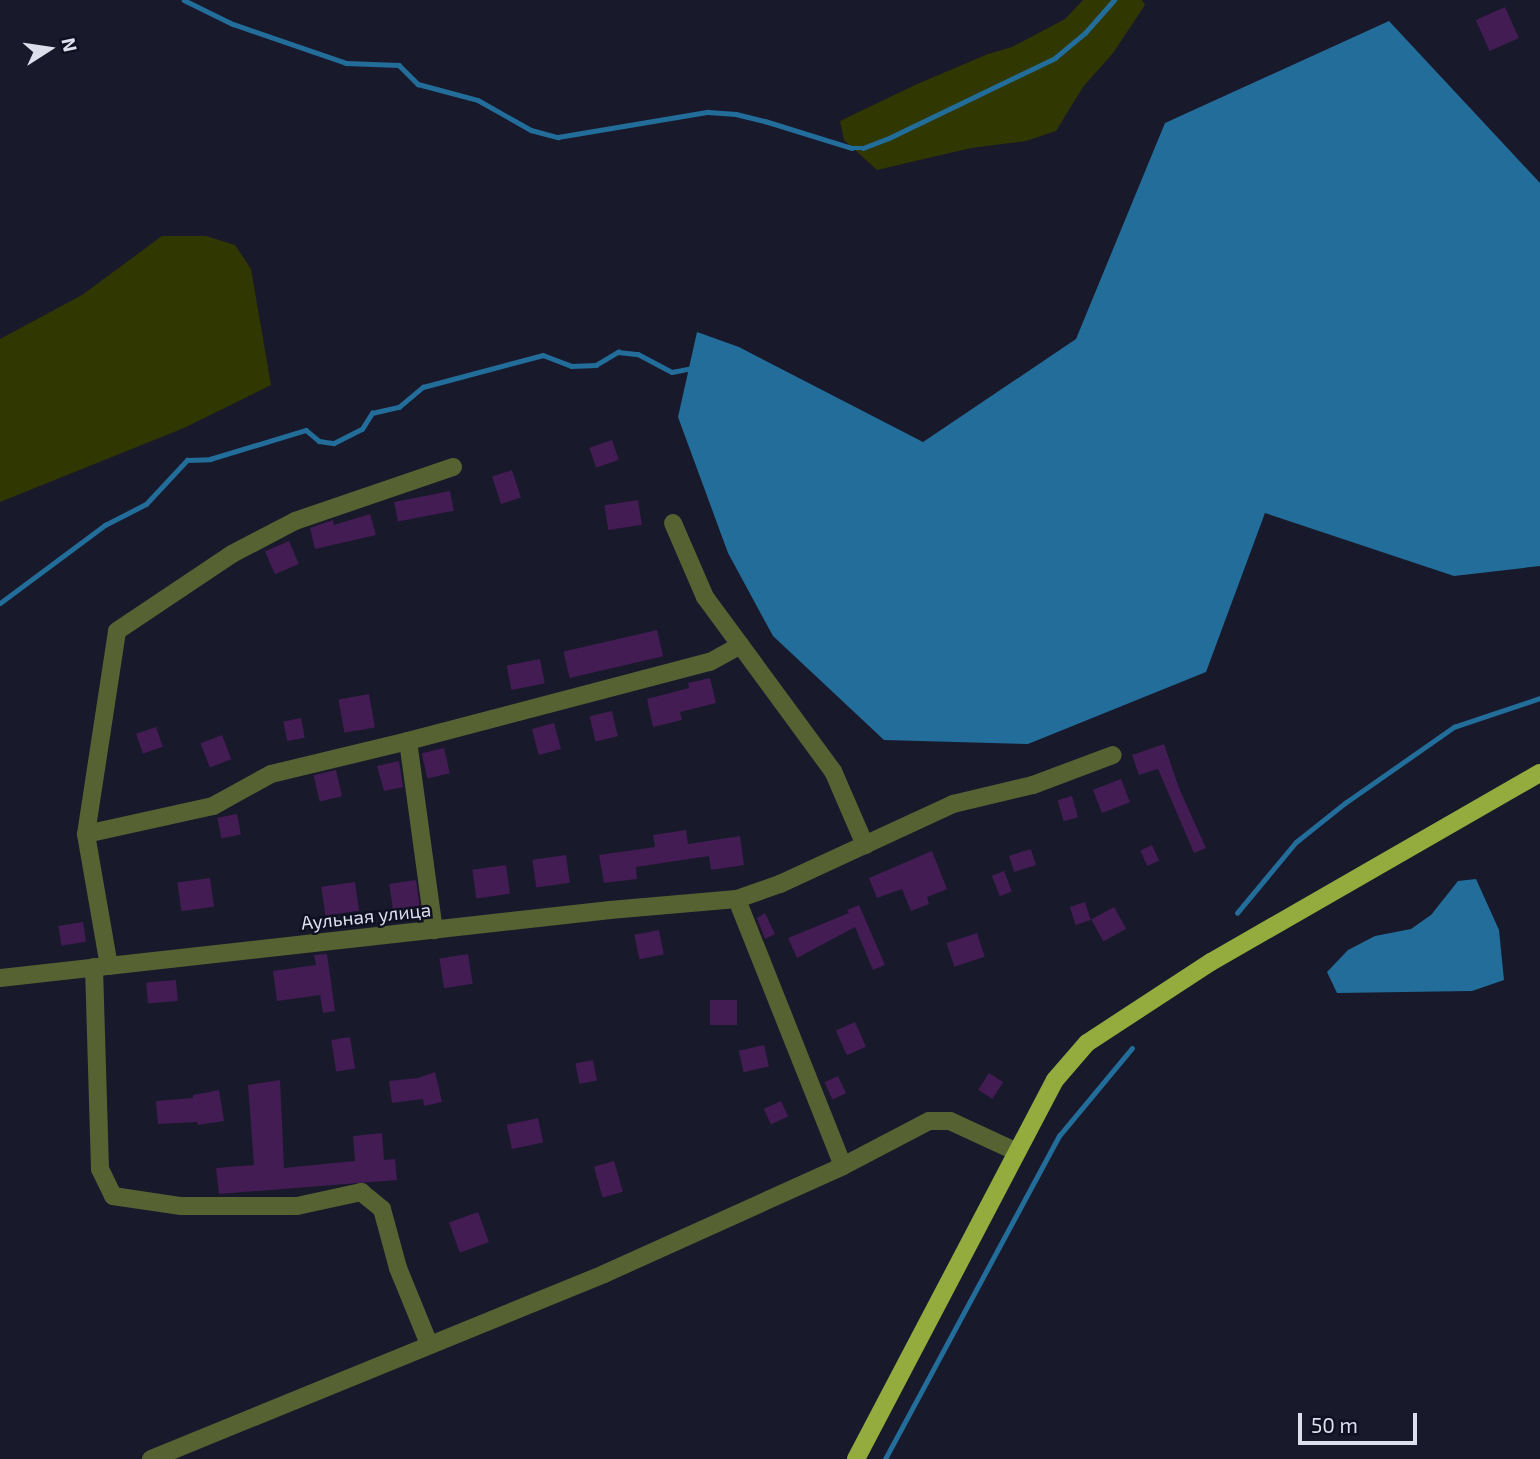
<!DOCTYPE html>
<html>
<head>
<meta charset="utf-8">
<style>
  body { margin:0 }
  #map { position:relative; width:1540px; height:1459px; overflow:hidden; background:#18192b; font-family:"Exo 2",sans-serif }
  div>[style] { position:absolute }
  .green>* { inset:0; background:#313701 }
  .water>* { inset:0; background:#226d9a }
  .stream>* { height:4.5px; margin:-2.25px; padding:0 2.25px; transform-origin:2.25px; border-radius:2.25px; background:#226d9a }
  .building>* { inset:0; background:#421c52; transform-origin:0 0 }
  .minor>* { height:18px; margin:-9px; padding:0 9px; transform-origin:9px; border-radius:9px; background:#576232 }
  .major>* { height:18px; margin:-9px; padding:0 9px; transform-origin:9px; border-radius:9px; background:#94ab3d }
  span { translate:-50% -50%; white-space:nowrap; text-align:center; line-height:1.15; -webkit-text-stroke:5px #0f1021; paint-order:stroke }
  .street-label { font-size:19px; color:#dddfec }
  .north { position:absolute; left:14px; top:14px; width:70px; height:70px; -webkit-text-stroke:5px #0f1021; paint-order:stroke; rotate:78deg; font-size:19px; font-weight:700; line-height:28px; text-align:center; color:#dddfec }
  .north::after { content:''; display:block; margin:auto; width:24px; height:32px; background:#dddfec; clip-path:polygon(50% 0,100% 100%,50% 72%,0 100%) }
  .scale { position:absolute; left:1298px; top:1413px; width:119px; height:32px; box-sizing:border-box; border:4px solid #dddfec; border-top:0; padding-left:9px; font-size:21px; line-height:24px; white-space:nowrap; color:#dddfec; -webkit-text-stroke:5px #0f1021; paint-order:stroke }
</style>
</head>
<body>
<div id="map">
  <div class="green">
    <i style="clip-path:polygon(1083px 0,1142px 0,1145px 5px,1113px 53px,1083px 87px,1056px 131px,1026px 141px,971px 148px,877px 170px,844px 140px,840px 121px,915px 85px,988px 54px,1012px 47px,1065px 19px)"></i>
    <i style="clip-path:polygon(162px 236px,206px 236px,235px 245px,251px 269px,271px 385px,184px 428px,0 502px,0 339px,82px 295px)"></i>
  </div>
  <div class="water">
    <i style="clip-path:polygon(1389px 21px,1540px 183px,1540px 566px,1454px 576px,1265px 513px,1206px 672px,1028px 744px,884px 740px,773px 636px,728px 553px,678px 417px,697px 332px,739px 347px,923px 442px,1076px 339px,1165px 123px)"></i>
    <i style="clip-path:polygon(1476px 879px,1499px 930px,1504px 980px,1472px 991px,1337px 993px,1327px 972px,1348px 950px,1375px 936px,1411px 929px,1431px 915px,1458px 881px)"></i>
  </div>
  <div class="stream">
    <i style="left:184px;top:0;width:55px;rotate:26.1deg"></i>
    <i style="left:233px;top:24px;width:120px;rotate:19deg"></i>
    <i style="left:346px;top:63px;width:53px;rotate:2.2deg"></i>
    <i style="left:399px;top:65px;width:27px;rotate:45deg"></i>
    <i style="left:418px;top:84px;width:62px;rotate:14.9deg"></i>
    <i style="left:478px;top:100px;width:61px;rotate:29.5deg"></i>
    <i style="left:531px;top:130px;width:28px;rotate:15deg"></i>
    <i style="left:558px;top:137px;width:152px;rotate:-9.5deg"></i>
    <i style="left:708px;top:112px;width:28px;rotate:4deg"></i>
    <i style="left:736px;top:114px;width:30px;rotate:14deg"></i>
    <i style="left:765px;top:121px;width:91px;rotate:17.2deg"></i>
    <i style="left:852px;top:148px;width:11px"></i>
    <i style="left:863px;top:148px;width:28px;rotate:-21deg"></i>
    <i style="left:889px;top:138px;width:184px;rotate:-25.7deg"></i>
    <i style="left:1055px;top:58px;width:39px;rotate:-40deg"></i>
    <i style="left:1085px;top:33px;width:44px;rotate:-48.7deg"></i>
    <i style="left:0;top:603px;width:131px;rotate:-36.6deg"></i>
    <i style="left:105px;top:525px;width:46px;rotate:-27.1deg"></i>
    <i style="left:146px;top:504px;width:60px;rotate:-47deg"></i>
    <i style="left:187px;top:460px;width:23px;rotate:-2deg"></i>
    <i style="left:210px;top:459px;width:100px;rotate:-16.8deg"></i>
    <i style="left:306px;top:430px;width:17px;rotate:40deg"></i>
    <i style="left:319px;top:441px;width:15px;rotate:8deg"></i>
    <i style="left:334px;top:443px;width:31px;rotate:-27deg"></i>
    <i style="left:362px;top:429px;width:19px;rotate:-58deg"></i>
    <i style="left:372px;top:413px;width:28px;rotate:-13deg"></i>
    <i style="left:399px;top:407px;width:31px;rotate:-40deg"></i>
    <i style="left:423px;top:387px;width:124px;rotate:-14.9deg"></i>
    <i style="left:543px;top:355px;width:30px;rotate:21deg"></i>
    <i style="left:571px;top:366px;width:25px;rotate:-2deg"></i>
    <i style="left:596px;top:365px;width:26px;rotate:-31deg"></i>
    <i style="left:618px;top:352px;width:20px;rotate:6deg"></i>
    <i style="left:638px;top:354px;width:38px;rotate:28deg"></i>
    <i style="left:672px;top:372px;width:21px;rotate:-11deg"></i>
    <i style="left:1237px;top:913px;width:92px;rotate:-50.3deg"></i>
    <i style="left:1296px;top:842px;width:63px;rotate:-38.5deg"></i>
    <i style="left:1345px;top:803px;width:133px;rotate:-34.9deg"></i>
    <i style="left:1454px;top:727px;width:91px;rotate:-18.6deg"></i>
    <i style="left:885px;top:1459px;width:367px;rotate:-61.7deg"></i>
    <i style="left:1059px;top:1136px;width:114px;rotate:-50.3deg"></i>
  </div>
  <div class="building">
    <i style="left:1505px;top:7px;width:34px;height:32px;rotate:66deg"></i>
    <i style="left:612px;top:440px;width:21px;height:24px;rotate:71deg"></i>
    <i style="left:512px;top:470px;width:29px;height:21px;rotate:72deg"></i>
    <i style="left:450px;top:491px;width:20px;height:57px;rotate:79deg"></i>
    <i style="left:638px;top:500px;width:25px;height:34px;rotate:81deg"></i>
    <i style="clip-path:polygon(370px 514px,376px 535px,315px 549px,310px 528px,333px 520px,334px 525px)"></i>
    <i style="left:289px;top:541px;width:25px;height:26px;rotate:67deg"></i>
    <i style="left:657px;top:630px;width:27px;height:96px;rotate:77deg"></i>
    <i style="left:540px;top:659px;width:25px;height:34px;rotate:79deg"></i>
    <i style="clip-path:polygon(710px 678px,716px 703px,680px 712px,682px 720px,653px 727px,647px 699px,689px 688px,688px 683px)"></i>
    <i style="left:369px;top:694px;width:34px;height:31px;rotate:80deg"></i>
    <i style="left:612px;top:711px;width:26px;height:23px;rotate:77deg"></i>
    <i style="left:301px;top:718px;width:20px;height:18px;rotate:79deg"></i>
    <i style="left:554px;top:723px;width:27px;height:23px;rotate:75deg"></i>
    <i style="left:156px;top:727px;width:21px;height:21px;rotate:71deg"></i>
    <i style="left:222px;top:735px;width:26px;height:23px;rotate:69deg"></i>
    <i style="clip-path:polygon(1164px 744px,1179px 788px,1206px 848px,1194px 853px,1158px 769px,1139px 775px,1132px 755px)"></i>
    <i style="left:444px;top:748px;width:26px;height:23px;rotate:77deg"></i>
    <i style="clip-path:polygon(399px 761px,403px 787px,384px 791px,377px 766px)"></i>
    <i style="left:336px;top:770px;width:27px;height:23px;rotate:77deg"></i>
    <i style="left:1121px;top:779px;width:25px;height:30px;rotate:69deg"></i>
    <i style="left:1072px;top:796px;width:22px;height:15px;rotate:74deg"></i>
    <i style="left:237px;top:814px;width:21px;height:20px;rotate:79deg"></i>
    <i style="clip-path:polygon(686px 830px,688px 844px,740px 836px,744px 865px,711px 870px,709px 856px,636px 867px,637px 879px,604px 883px,599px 855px,655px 847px,653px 835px)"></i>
    <i style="left:1152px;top:845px;width:17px;height:13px;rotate:65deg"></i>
    <i style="left:1031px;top:849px;width:17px;height:23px;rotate:73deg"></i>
    <i style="clip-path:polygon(932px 851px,947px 889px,927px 897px,929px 904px,911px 911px,902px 889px,877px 898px,869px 878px)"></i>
    <i style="left:566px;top:855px;width:28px;height:34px;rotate:82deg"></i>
    <i style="left:506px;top:865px;width:29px;height:34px;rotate:82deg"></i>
    <i style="left:1004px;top:871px;width:22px;height:13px;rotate:69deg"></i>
    <i style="left:210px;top:878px;width:29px;height:33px;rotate:82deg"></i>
    <i style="left:416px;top:880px;width:28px;height:27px;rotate:82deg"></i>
    <i style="left:355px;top:882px;width:29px;height:34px;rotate:82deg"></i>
    <i style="left:1085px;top:902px;width:19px;height:16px;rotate:72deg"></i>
    <i style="clip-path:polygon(859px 905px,885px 965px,873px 970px,855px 927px,797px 958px,788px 938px,849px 913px,847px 910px)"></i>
    <i style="left:1114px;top:907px;width:25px;height:26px;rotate:61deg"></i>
    <i style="clip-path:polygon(765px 913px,775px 934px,765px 939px,757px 918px)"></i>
    <i style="left:83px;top:922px;width:20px;height:25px;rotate:81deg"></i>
    <i style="left:659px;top:930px;width:25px;height:25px;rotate:79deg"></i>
    <i style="left:977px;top:933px;width:25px;height:32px;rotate:72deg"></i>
    <i style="clip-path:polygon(327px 954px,335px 1011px,323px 1013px,320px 995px,277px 1001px,273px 971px,316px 965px,314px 955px)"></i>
    <i style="left:468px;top:954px;width:30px;height:29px;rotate:81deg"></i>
    <i style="left:176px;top:980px;width:21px;height:30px;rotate:85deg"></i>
    <i style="left:710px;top:1000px;width:27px;height:25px"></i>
    <i style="left:855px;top:1022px;width:27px;height:21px;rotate:66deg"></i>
    <i style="left:350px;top:1037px;width:32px;height:19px;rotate:81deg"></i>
    <i style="left:764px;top:1045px;width:22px;height:26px;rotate:77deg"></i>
    <i style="left:593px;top:1060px;width:21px;height:18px;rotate:79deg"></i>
    <i style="clip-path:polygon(435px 1072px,442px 1102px,424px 1106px,423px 1099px,392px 1103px,389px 1081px,418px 1078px)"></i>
    <i style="left:989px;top:1073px;width:17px;height:20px;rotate:33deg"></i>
    <i style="left:838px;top:1076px;width:19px;height:15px;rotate:65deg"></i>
    <i style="clip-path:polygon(280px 1080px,284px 1168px,355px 1161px,353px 1136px,382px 1133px,384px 1160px,395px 1159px,397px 1180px,219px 1194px,216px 1168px,254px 1165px,248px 1085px)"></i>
    <i style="clip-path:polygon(219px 1090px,224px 1121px,198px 1125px,197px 1122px,158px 1124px,156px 1101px,193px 1098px,193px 1095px)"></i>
    <i style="left:781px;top:1101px;width:17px;height:19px;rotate:65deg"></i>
    <i style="left:538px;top:1118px;width:25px;height:32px;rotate:78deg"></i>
    <i style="left:614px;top:1161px;width:32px;height:21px;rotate:74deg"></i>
    <i style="left:478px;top:1212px;width:32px;height:31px;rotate:70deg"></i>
  </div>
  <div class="minor">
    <i style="left:673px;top:523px;width:81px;rotate:66.6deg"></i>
    <i style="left:705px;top:597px;width:216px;rotate:53.7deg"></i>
    <i style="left:833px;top:771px;width:81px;rotate:66.6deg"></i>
    <i style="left:408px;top:741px;width:191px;rotate:82.2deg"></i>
    <i style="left:86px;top:834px;width:205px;rotate:-81.3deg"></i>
    <i style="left:117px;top:631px;width:138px;rotate:-33.8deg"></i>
    <i style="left:232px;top:554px;width:71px;rotate:-27.6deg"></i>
    <i style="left:295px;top:521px;width:167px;rotate:-18.9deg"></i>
    <i style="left:109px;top:966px;width:134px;rotate:-99.9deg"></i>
    <i style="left:86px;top:834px;width:130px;rotate:-12.4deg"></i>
    <i style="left:213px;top:806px;width:66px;rotate:-28.9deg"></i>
    <i style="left:271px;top:774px;width:141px;rotate:-13.5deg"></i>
    <i style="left:408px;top:741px;width:312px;rotate:-14.7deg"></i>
    <i style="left:710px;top:662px;width:35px;rotate:-29deg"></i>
    <i style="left:94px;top:967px;width:202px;rotate:88.3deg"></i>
    <i style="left:100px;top:1169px;width:30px;rotate:64deg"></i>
    <i style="left:113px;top:1196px;width:69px;rotate:8.4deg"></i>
    <i style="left:181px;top:1206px;width:116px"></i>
    <i style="left:297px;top:1206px;width:66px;rotate:-12.3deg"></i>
    <i style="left:361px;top:1192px;width:27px;rotate:39deg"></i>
    <i style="left:382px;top:1209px;width:61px;rotate:74.8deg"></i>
    <i style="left:398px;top:1268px;width:82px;rotate:67.8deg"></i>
    <i style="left:0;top:978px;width:614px;rotate:-6.36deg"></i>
    <i style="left:610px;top:910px;width:127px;rotate:-5deg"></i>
    <i style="left:843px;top:1166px;width:287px;rotate:-111.7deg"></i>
    <i style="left:737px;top:899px;width:46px;rotate:-19.2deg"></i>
    <i style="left:780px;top:884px;width:191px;rotate:-24.8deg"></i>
    <i style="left:953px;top:804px;width:82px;rotate:-13.4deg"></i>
    <i style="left:1033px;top:785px;width:85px;rotate:-20.6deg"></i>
    <i style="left:151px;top:1459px;width:489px;rotate:-22.2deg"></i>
    <i style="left:604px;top:1274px;width:262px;rotate:-24.3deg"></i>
    <i style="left:843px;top:1166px;width:97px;rotate:-27.6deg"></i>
    <i style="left:929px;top:1121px;width:21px"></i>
    <i style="left:950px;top:1121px;width:74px;rotate:24.8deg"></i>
  </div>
  <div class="major">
    <i style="left:856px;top:1459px;width:428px;rotate:-62.3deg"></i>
    <i style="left:1055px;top:1080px;width:49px;rotate:-49.1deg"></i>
    <i style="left:1087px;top:1043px;width:148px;rotate:-33.2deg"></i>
    <i style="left:1211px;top:962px;width:379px;rotate:-29.9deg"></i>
  </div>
  <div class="street-label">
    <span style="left:366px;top:916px;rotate:-6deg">Аульная улица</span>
  </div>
  <div class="north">N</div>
  <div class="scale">50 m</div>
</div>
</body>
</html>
